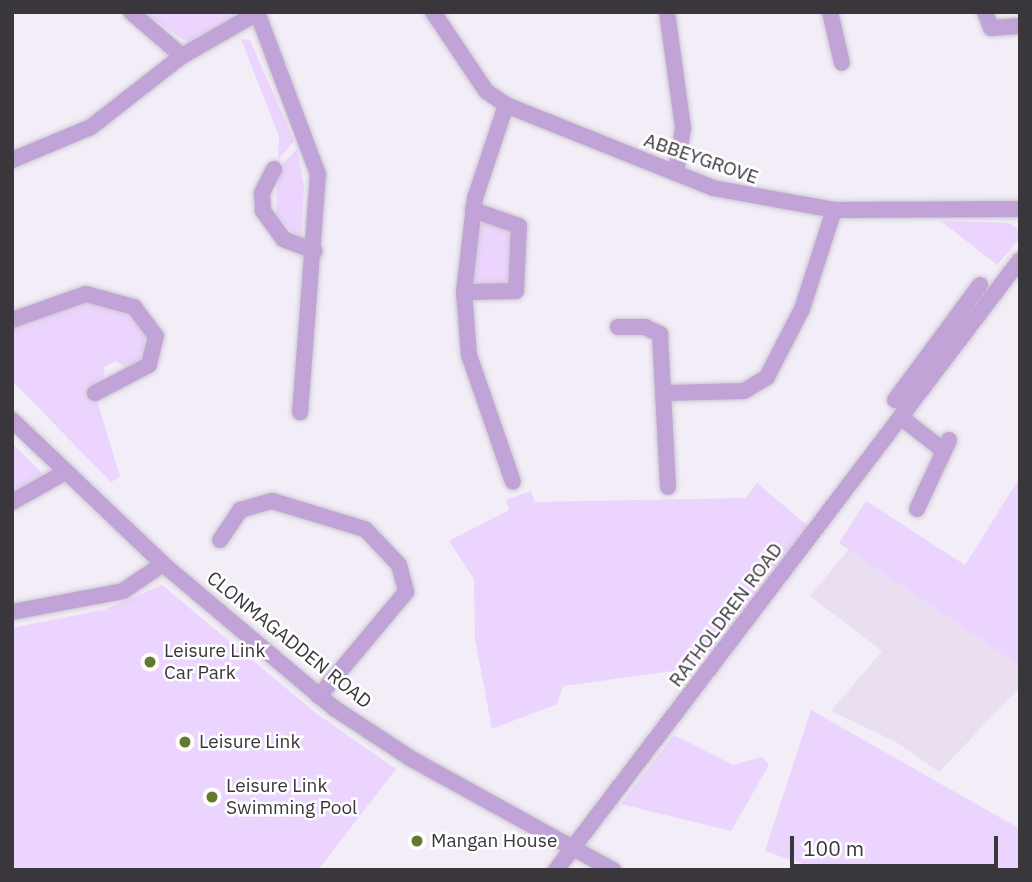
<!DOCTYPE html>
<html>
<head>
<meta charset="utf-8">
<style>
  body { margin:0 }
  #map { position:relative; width:1032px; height:882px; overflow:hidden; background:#f2edf7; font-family:"IBM Plex Sans",sans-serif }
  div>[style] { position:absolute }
  .built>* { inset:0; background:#e9dff1 }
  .green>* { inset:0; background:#ebd4fd }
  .roads { filter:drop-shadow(0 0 2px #cdc9d1) drop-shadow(0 0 2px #cdc9d1) }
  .minor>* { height:16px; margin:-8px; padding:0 8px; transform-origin:8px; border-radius:8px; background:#c1a3d8 }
  .dots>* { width:19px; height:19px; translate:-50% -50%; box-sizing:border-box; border:4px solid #fff; border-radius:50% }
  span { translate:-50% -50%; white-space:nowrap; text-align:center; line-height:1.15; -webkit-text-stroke:5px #fff; paint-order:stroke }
  .street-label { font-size:19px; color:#39373b }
  .poi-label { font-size:19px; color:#39373b }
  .left { translate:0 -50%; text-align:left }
  .frame { position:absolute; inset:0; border:14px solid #39373b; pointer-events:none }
  .scale { position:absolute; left:790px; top:836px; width:208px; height:32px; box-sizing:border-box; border:4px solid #39373b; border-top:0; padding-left:9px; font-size:21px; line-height:24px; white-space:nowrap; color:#39373b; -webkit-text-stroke:5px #fff; paint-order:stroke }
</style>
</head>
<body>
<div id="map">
  <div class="built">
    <i style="clip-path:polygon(849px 549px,1020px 666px,1020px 687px,939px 772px,896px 742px,831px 711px,882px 651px,810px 596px)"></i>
  </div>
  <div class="green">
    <i style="clip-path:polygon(143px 12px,243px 12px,189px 43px)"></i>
    <i style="clip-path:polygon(241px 39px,250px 40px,294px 141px,278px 160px,279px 136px)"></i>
    <i style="clip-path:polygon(297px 149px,304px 186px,301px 239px,276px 216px,277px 170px)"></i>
    <i style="clip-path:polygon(941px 221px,1008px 223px,1020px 230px,1020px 238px,997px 265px)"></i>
    <i style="clip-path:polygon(487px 222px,514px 229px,510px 284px,502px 288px,472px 284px,479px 225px)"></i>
    <i style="clip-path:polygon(89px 300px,122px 307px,147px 333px,141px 360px,127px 368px,116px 361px,104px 367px,104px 377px,93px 387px,120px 477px,111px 482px,12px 381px,12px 327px)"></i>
    <i style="clip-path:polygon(12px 443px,43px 474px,18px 489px,12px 489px)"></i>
    <i style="clip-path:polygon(1020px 477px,1020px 666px,839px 543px,866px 501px,965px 565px)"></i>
    <i style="clip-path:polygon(757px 483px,809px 527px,709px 655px,673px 671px,563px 686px,557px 704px,492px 729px,475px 638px,474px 579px,449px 541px,509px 510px,506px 500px,531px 491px,535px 502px,746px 498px)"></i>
    <i style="clip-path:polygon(162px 585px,317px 714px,396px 769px,318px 870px,12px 870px,12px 628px,106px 609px)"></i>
    <i style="clip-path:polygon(811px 710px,1020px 829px,1020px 870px,821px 870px,765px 851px)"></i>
    <i style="clip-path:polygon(674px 735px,733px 765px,762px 757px,769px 765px,731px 831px,621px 804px)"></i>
  </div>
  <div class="roads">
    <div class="minor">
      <i style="left:131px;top:12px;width:67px;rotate:40.8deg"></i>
      <i style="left:257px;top:12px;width:173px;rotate:69.4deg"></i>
      <i style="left:318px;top:174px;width:239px;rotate:94.3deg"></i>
      <i style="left:433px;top:12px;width:95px;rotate:56.1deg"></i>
      <i style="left:486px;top:91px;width:24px;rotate:35deg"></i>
      <i style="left:506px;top:105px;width:223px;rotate:21.8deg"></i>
      <i style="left:713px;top:188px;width:123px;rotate:10.3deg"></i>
      <i style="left:834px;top:210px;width:186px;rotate:-0.3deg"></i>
      <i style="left:667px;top:12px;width:117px;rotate:82.1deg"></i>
      <i style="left:683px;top:128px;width:46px;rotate:98.8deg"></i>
      <i style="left:830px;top:12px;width:52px;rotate:76.8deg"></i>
      <i style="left:985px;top:12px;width:17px;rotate:69deg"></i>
      <i style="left:991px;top:28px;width:29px;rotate:-4deg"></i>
      <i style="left:506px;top:105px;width:98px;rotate:108.4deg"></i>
      <i style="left:475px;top:198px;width:95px;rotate:96.7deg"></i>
      <i style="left:464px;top:292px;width:63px;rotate:85.5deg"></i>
      <i style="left:469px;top:355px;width:134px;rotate:70.9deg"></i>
      <i style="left:12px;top:160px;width:86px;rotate:-22.7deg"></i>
      <i style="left:91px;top:127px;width:115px;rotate:-38deg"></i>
      <i style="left:182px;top:56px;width:86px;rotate:-29.8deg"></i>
      <i style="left:274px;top:169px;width:27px;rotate:117deg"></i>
      <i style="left:262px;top:193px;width:18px;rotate:87deg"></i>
      <i style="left:263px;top:211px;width:34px;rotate:54deg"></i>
      <i style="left:283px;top:239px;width:34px;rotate:21deg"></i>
      <i style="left:464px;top:292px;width:52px;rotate:-1.1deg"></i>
      <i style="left:516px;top:291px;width:65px;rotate:-87.4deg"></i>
      <i style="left:519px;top:226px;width:49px;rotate:-160.8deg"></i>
      <i style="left:12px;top:320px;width:78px;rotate:-19.4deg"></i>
      <i style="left:86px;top:294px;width:50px;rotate:15.2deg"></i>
      <i style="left:134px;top:307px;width:36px;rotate:53deg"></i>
      <i style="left:156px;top:336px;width:30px;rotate:104deg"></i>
      <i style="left:149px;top:365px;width:61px;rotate:152.6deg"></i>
      <i style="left:618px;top:327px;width:27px"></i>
      <i style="left:645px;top:327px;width:17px;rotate:25deg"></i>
      <i style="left:660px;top:334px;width:153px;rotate:87deg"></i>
      <i style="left:666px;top:393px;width:78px;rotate:-1.5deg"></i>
      <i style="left:744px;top:391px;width:27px;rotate:-31deg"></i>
      <i style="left:767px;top:377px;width:76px;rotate:-62.8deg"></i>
      <i style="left:802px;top:309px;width:104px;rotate:-72.1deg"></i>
      <i style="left:895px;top:400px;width:143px;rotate:-53.5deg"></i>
      <i style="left:902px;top:418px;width:53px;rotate:38.2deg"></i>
      <i style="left:12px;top:420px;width:209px;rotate:43.6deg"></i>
      <i style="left:163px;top:564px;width:224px;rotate:40.1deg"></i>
      <i style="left:334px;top:708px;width:91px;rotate:33.3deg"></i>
      <i style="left:410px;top:758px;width:232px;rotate:28.9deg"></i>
      <i style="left:12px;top:502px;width:62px;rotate:-29.1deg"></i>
      <i style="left:917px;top:509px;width:76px;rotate:-65.1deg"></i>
      <i style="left:220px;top:540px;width:36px;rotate:-56deg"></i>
      <i style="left:240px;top:510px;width:33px;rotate:-16deg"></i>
      <i style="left:272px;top:501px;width:97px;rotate:16.8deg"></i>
      <i style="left:365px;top:529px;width:50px;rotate:46.6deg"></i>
      <i style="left:399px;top:565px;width:28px;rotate:75deg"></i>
      <i style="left:406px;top:592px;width:136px;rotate:129.9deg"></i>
      <i style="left:12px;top:612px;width:113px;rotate:-10.7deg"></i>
      <i style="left:123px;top:591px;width:48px;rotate:-34deg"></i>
      <i style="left:556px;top:870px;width:766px;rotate:-52.74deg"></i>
    </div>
  </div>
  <div class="dots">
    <i style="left:150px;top:662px;background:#637a2c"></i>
    <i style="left:185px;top:742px;background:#637a2c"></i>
    <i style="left:212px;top:797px;background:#637a2c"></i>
    <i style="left:417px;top:841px;background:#637a2c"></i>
  </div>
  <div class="street-label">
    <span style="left:701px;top:159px;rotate:19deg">ABBEYGROVE</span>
    <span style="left:726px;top:615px;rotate:-53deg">RATHOLDREN ROAD</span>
    <span style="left:289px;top:640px;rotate:39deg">CLONMAGADDEN ROAD</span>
  </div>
  <div class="poi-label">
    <span class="left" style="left:164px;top:662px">Leisure Link<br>Car Park</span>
    <span class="left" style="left:199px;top:742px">Leisure Link</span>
    <span class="left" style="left:226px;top:797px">Leisure Link<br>Swimming Pool</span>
    <span class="left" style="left:431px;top:841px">Mangan House</span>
  </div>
  <div class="frame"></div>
  <div class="scale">100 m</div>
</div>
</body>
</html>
